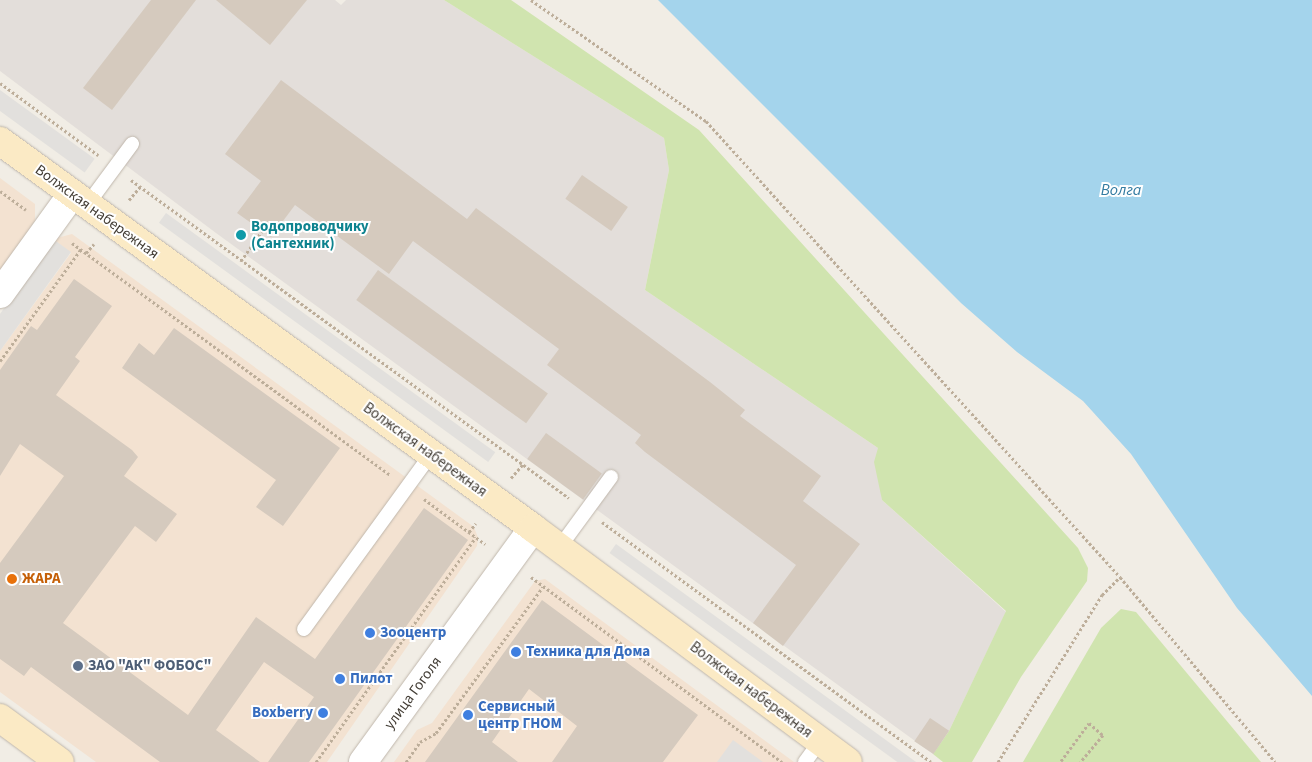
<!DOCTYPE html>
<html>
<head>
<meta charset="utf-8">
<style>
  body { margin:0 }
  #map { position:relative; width:1312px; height:762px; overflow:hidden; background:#f1ede5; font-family:"Source Sans 3",sans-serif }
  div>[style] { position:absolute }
  .commercial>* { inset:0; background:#f3e2d1 }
  .industrial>* { inset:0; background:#e3deda }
  .green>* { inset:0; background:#d0e4af }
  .parking>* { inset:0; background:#e2e0dd; transform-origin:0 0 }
  .water>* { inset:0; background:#a4d4ec }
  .building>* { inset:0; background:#d5cabe; transform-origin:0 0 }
  .path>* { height:3px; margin-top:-1.5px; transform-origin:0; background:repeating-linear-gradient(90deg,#bdae9a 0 2.5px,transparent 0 5px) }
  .roads { filter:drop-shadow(0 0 1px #bfb6ab) drop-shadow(0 0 1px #bfb6ab) }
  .lane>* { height:14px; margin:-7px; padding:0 7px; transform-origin:7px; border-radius:7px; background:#fff }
  .street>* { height:28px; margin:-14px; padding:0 14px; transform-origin:14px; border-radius:14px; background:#fff }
  .secondary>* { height:28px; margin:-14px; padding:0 14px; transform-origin:14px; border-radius:14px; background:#fbeac5 }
  .dots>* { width:14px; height:14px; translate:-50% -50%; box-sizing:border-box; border:2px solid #fff; border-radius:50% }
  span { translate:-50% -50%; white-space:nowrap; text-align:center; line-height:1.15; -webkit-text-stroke:4px #fff; paint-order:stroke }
  .street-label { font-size:15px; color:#433d35 }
  .culture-label { font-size:15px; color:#0d838f; font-weight:700 }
  .left { translate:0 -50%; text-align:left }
  .food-label { font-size:15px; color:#c56008; font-weight:700 }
  .shop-label { font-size:15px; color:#366cbe; font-weight:700 }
  .right { translate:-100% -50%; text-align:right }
  .service-label { font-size:15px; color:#4e5e75; font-weight:700 }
  .water-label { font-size:16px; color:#337ba1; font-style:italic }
</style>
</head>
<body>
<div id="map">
  <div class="commercial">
    <i style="clip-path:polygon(0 178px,35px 204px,35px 221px,0 271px)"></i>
    <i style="clip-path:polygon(72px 234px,474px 527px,478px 538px,477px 546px,327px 762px,96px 762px,0 692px,0 351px,71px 253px,53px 239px)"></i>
    <i style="clip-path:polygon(545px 579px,794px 762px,394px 762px,417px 730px,432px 723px,535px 581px)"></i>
  </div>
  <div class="industrial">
    <i style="clip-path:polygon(0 0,335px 0,341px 5px,346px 0,444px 0,664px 138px,669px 170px,645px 290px,878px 448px,882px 500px,1006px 612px,949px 731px,933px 754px,216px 233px,0 71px)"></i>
  </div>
  <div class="green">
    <i style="clip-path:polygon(444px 0,511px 0,699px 130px,1078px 548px,1088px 568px,1087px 581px,1021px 677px,972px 762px,943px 762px,933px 754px,949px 731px,1006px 611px,882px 500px,874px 462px,878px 448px,645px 290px,669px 170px,664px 138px)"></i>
    <i style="clip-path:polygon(1121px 609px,1136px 612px,1261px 762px,1023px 762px,1101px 628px)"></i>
  </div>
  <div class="parking">
    <i style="left:0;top:90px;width:117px;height:17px;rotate:36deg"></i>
    <i style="left:166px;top:213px;width:407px;height:12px;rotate:36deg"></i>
    <i style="clip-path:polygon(53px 239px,71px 252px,0 351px,0 314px)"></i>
    <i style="left:616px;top:544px;width:372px;height:11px;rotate:36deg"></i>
    <i style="clip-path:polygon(733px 740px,763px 762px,717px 762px)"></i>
  </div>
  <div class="water">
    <i style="clip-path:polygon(658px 0,1312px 0,1312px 696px,1237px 608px,1131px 454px,1083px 401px,1017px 352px,961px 303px)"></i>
  </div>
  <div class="building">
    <i style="clip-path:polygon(151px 0,196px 0,112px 110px,83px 88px)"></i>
    <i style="clip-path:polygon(216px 0,307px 0,270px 45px)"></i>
    <i style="clip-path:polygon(281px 80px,467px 219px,476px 208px,710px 382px,745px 410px,740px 416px,821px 476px,803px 501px,860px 544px,783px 646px,753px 623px,796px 565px,645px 452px,635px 443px,641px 435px,547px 365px,559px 349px,413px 241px,389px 274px,295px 205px,271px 237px,237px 213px,261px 181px,225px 154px)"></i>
    <i style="left:582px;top:175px;width:56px;height:29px;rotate:35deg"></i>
    <i style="left:378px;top:270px;width:210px;height:37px;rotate:36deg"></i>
    <i style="clip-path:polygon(74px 279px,112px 306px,75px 357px,80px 361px,56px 395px,132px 450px,138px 457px,124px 476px,177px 514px,156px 542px,135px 526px,63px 623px,188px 715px,256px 617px,315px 659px,424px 508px,468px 540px,309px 762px,268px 762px,314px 697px,264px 662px,216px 730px,260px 762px,160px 762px,31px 667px,24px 676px,0 659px,0 563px,64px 476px,20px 444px,0 476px,0 370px,31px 326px,37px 330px)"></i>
    <i style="clip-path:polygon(174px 328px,340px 448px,283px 526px,256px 507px,276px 480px,122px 368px,139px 343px,154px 355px)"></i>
    <i style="left:546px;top:433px;width:69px;height:32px;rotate:36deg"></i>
    <i style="clip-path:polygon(542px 600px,698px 715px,663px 762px,552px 762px,577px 726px,529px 689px,492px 742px,518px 762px,425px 762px)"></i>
    <i style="left:930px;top:718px;width:23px;height:28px;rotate:34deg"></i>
  </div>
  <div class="path">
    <i style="left:531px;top:0;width:213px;rotate:34.7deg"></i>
    <i style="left:706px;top:121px;width:616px;rotate:47.76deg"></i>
    <i style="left:1120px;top:577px;width:241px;rotate:50deg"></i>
    <i style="left:0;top:83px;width:122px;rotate:36.3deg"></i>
    <i style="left:131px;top:180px;width:541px;rotate:35.98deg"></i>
    <i style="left:0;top:191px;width:32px;rotate:36deg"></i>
    <i style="left:129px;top:200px;width:17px;rotate:-50deg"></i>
    <i style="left:72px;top:243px;width:394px;rotate:36.1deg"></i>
    <i style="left:86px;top:253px;width:12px;rotate:-48deg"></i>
    <i style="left:241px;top:261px;width:37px;rotate:-55deg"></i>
    <i style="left:0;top:361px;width:138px;rotate:-54.1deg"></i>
    <i style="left:511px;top:478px;width:18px;rotate:-49deg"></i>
    <i style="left:424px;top:499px;width:76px;rotate:36.4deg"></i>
    <i style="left:602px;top:522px;width:407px;rotate:36.1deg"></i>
    <i style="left:469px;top:532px;width:11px;rotate:-52deg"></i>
    <i style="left:531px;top:577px;width:312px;rotate:36.4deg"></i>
    <i style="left:1061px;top:761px;width:47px;rotate:-53.6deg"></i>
    <i style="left:1089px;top:723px;width:18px;rotate:41deg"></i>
    <i style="left:1103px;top:735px;width:35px;rotate:130deg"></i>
    <i style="left:316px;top:762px;width:276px;rotate:-54.6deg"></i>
    <i style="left:406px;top:762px;width:24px;rotate:-55deg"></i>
    <i style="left:420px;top:742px;width:18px;rotate:-29deg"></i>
    <i style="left:436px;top:733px;width:181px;rotate:-53.8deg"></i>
    <i style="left:998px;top:762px;width:197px;rotate:-58.1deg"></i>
    <i style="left:1102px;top:595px;width:25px;rotate:-45deg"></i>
  </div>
  <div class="roads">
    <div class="lane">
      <i style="left:87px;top:205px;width:76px;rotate:-53.6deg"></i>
      <i style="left:559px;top:548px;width:88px;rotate:-53.8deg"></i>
      <i style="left:304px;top:629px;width:216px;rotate:-54deg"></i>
      <i style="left:805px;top:762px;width:26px;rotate:-54deg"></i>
    </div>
    <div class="street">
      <i style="left:0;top:294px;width:123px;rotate:-54.2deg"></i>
      <i style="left:363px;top:762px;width:289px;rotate:-54deg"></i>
    </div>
    <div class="secondary">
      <i style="left:0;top:141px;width:659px;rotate:35.98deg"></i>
      <i style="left:533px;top:528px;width:392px;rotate:36.6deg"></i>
      <i style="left:0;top:718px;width:74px;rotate:36.3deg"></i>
    </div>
  </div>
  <div class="dots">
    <i style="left:241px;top:235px;background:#0f9aa8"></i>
    <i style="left:12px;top:579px;background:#e8710a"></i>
    <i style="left:370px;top:633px;background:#3f7fe0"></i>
    <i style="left:516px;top:652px;background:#3f7fe0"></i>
    <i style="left:78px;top:666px;background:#5c6f8a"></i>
    <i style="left:340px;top:679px;background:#3f7fe0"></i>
    <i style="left:323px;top:713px;background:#3f7fe0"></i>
    <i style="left:468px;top:715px;background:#3f7fe0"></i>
  </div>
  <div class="street-label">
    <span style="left:97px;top:212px;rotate:36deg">Волжская набережная</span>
    <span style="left:425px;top:450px;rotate:36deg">Волжская набережная</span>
    <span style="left:751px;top:690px;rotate:37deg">Волжская набережная</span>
    <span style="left:413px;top:693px;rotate:-54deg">улица Гоголя</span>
  </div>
  <div class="culture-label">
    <span class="left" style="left:251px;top:235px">Водопроводчику<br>(Сантехник)</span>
  </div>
  <div class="food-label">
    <span class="left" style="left:22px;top:579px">ЖАРА</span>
  </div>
  <div class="shop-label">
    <span class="left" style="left:380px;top:633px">Зооцентр</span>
    <span class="left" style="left:526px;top:652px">Техника для Дома</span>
    <span class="left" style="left:350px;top:679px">Пилот</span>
    <span class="left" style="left:478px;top:715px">Сервисный<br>центр ГНОМ</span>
    <span class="right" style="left:313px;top:713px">Boxberry</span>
  </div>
  <div class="service-label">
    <span class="left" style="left:88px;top:666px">ЗАО "АК" ФОБОС"</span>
  </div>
  <div class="water-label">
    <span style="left:1121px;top:190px">Волга</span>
  </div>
</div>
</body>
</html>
